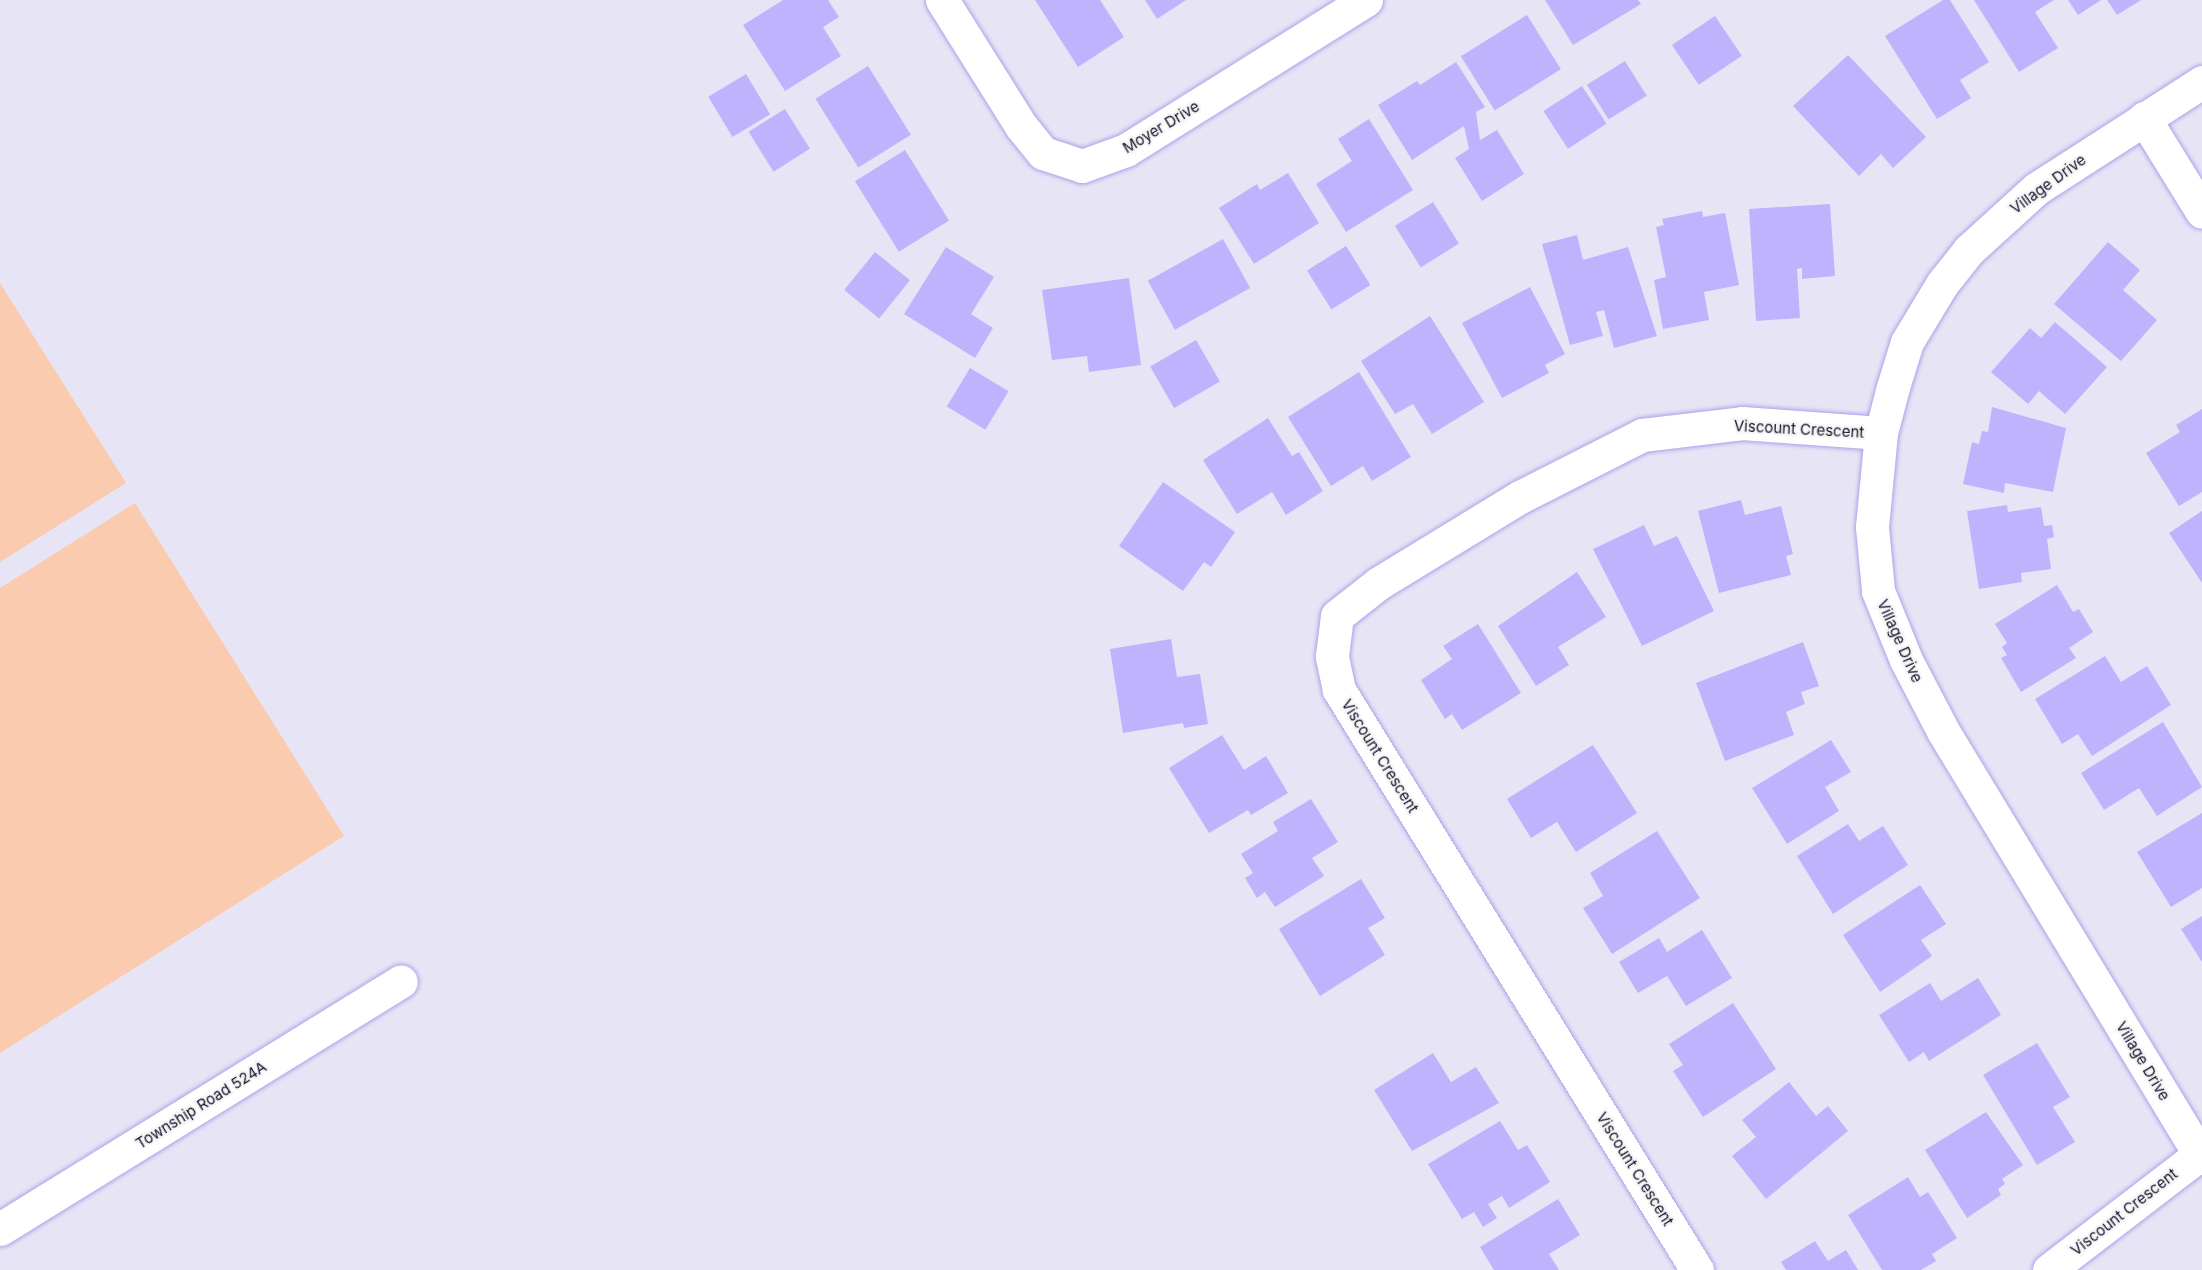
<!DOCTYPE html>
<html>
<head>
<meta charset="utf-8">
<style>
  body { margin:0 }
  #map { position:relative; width:2202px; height:1270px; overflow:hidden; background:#e7e5f5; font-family:Inter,sans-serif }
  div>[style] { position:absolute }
  .green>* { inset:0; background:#facbaf }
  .building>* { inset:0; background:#c0b3fd; transform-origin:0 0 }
  .roads { filter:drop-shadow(0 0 2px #aea1ea) drop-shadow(0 0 2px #aea1ea) }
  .minor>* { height:33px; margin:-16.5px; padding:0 16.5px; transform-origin:16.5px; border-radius:16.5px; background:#fff }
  span { translate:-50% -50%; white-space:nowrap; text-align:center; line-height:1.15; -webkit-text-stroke:4.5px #f5f5f5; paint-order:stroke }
  .street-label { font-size:15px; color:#150e29 }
</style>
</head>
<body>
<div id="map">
  <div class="green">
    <i style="clip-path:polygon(0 283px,126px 483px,0 562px)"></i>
    <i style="clip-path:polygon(135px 503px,344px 836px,0 1053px,0 588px)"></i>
  </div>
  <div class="building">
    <i style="clip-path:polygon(783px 0,828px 0,839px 17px,823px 27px,841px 56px,785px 91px,743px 25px)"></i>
    <i style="clip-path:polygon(1035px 0,1100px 0,1124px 37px,1078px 67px)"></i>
    <i style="clip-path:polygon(1145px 0,1186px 0,1157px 19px)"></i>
    <i style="clip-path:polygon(1545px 0,1638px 0,1641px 4px,1573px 45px)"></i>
    <i style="clip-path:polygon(1943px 0,1950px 0,1989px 62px,1960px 80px,1971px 98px,1937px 119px,1885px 36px)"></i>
    <i style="clip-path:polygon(1974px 0,2054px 0,2035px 12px,2058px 48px,2019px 72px)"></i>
    <i style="clip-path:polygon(2068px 0,2101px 0,2078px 15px)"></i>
    <i style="clip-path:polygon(2107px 0,2141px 0,2117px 15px)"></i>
    <i style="left:1527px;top:15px;width:64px;height:78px;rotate:58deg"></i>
    <i style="left:1715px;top:16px;width:48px;height:52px;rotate:56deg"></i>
    <i style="clip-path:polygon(1848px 55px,1926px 137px,1893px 168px,1881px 154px,1859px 176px,1793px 106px)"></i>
    <i style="left:1625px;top:61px;width:41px;height:45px;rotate:58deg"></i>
    <i style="clip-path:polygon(1456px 62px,1485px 107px,1476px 112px,1480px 140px,1497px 130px,1524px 174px,1482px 201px,1455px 158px,1469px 149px,1464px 126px,1412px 160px,1378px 105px,1417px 81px,1420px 85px)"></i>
    <i style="left:868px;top:66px;width:81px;height:62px;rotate:58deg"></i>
    <i style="left:746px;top:74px;width:47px;height:44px;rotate:59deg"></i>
    <i style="left:1582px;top:86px;width:45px;height:46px;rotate:57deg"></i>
    <i style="left:785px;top:109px;width:47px;height:43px;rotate:58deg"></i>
    <i style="clip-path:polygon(1369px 119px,1413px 190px,1346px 232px,1316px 184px,1352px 161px,1338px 139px)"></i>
    <i style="left:905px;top:150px;width:83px;height:59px;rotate:58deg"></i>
    <i style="clip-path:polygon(1288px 173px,1319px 223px,1254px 264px,1219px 208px,1257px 184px,1260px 190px)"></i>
    <i style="left:1433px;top:202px;width:49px;height:45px;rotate:58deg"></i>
    <i style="clip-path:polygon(1830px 204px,1835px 276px,1802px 279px,1802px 268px,1797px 269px,1800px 318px,1756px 321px,1749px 209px)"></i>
    <i style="clip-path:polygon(1702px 211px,1703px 217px,1725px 213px,1739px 285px,1704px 292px,1709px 320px,1663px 329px,1654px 280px,1666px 277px,1656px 227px,1664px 225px,1662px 219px)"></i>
    <i style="clip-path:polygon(1577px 235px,1583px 260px,1628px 247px,1657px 336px,1614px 348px,1604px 310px,1596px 312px,1603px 336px,1570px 345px,1542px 244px)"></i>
    <i style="left:1223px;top:239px;width:56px;height:86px;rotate:61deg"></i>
    <i style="clip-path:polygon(2108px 242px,2140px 270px,2123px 290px,2157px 320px,2121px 361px,2054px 304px)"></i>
    <i style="left:1346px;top:246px;width:46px;height:46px;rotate:58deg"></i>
    <i style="clip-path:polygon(946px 247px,994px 277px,971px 314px,993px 328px,975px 358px,904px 314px)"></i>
    <i style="left:875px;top:252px;width:45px;height:49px;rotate:39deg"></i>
    <i style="clip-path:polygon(1129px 278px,1141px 365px,1089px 372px,1087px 356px,1052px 360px,1042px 290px)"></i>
    <i style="clip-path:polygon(1530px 287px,1565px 354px,1545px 365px,1549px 373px,1502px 398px,1462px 323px)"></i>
    <i style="clip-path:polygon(1430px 316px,1484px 402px,1432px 434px,1413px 404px,1395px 414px,1361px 361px)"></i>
    <i style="clip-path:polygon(2055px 322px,2107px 367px,2065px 414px,2039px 391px,2028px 404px,1991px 372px,2030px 328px,2041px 338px)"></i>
    <i style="left:1196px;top:340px;width:48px;height:53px;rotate:60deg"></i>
    <i style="left:970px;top:368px;width:45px;height:45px;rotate:31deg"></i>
    <i style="clip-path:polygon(1359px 372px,1411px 457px,1372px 481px,1363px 466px,1331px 486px,1288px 417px)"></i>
    <i style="clip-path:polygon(1992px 407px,2066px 428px,2053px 492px,2005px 483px,2004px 493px,1963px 484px,1972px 442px,1979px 444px,1982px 431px,1988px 432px)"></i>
    <i style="clip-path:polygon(2202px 409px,2202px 492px,2179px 506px,2146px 453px,2180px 432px,2176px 425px)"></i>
    <i style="clip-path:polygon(1268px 418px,1292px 456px,1299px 452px,1323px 491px,1286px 515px,1272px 492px,1237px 514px,1203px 460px)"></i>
    <i style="clip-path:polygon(1163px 482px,1235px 532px,1211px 567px,1204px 562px,1183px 591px,1119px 546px)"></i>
    <i style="clip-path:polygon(1741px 500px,1745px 515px,1781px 506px,1793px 554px,1786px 556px,1791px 575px,1719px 593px,1698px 511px)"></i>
    <i style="clip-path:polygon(2007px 505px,2008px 512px,2041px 507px,2044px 526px,2052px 525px,2054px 537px,2047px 539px,2051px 569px,2021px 573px,2022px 582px,1979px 589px,1967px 511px)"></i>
    <i style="clip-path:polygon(2202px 511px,2202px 583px,2169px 533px)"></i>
    <i style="clip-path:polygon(1644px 525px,1654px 546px,1677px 536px,1714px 611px,1642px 646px,1593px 549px)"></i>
    <i style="clip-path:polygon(1577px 572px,1606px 617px,1558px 647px,1569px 665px,1536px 686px,1498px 626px)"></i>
    <i style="clip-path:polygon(2057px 585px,2073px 612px,2079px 609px,2093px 632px,2069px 648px,2076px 658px,2021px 692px,2001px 658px,2007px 655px,2002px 647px,2007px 643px,1995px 624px)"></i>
    <i style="clip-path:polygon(1478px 624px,1521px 693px,1462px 730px,1452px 714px,1445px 719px,1421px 680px,1452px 659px,1443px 646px)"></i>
    <i style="clip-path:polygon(1171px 639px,1177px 677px,1200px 674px,1208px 724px,1184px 728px,1183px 723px,1123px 733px,1110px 649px)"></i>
    <i style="clip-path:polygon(1803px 642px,1819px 686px,1801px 692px,1805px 704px,1786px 712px,1794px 735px,1725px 761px,1696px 683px)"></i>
    <i style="clip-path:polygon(2105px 656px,2121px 682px,2147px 666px,2171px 705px,2092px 756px,2078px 734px,2062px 744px,2035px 699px)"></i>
    <i style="clip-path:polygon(2163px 722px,2202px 787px,2157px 816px,2139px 788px,2104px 810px,2081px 773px)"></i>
    <i style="clip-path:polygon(1222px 735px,1244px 770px,1266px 756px,1288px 793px,1251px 815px,1248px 810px,1209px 833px,1169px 768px)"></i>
    <i style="clip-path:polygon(1831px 740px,1851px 772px,1825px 787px,1839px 811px,1787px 844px,1752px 788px)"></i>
    <i style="clip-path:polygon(1593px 745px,1637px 813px,1576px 852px,1557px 822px,1531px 838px,1507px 799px)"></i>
    <i style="clip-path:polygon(1311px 799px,1338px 842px,1312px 858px,1324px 876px,1275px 907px,1265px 892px,1257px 898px,1245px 878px,1253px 873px,1241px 854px,1278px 831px,1273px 822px)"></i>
    <i style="clip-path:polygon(2202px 813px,2202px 888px,2171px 907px,2137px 852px)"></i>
    <i style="clip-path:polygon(1848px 824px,1859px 841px,1883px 826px,1908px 865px,1833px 914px,1797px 856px)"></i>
    <i style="clip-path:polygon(1657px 831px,1700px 898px,1612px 954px,1583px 908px,1603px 896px,1590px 873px)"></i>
    <i style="clip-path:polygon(1361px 879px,1385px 918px,1368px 928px,1385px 955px,1320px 996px,1279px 929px)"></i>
    <i style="clip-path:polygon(1920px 885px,1946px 924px,1921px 940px,1932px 956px,1880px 992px,1843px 935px)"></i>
    <i style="clip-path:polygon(2202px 916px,2202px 962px,2181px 929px)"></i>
    <i style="clip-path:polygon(1702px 930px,1732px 978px,1686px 1006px,1667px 976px,1638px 993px,1619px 962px,1659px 938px,1667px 952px)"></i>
    <i style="clip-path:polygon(1978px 978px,2001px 1015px,1929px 1061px,1924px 1052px,1909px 1062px,1879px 1015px,1930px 983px,1941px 1001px)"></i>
    <i style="clip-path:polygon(1733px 1003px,1776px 1069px,1703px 1117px,1673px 1071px,1683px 1065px,1669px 1044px)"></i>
    <i style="clip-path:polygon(2037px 1043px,2070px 1097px,2053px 1107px,2075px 1142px,2037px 1165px,1983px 1075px)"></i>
    <i style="clip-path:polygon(1433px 1053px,1451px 1082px,1476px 1067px,1499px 1103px,1412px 1151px,1374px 1090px)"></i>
    <i style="clip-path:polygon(1789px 1082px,1816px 1116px,1828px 1106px,1848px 1131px,1766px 1199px,1732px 1156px,1756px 1137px,1742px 1120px)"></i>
    <i style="clip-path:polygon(1986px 1112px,2023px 1165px,2002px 1179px,2005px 1184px,1998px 1189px,2001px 1195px,1967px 1218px,1925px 1150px)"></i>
    <i style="clip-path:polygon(1500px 1121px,1518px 1150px,1527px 1145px,1550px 1182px,1509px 1208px,1502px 1196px,1488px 1204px,1497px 1218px,1483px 1227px,1474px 1212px,1462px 1219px,1428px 1164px)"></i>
    <i style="clip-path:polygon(1908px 1177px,1920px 1197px,1928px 1192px,1957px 1238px,1932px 1254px,1936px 1261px,1921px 1270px,1882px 1270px,1848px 1215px)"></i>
    <i style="clip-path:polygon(1558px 1199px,1580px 1235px,1549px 1254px,1559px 1270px,1494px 1270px,1480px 1247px)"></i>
    <i style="clip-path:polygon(1815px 1241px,1828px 1261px,1846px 1250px,1858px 1270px,1786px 1270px,1781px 1262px)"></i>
  </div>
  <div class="roads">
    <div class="minor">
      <i style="left:942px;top:0;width:149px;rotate:57.9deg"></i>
      <i style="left:1021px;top:126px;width:35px;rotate:51deg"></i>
      <i style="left:1043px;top:153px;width:41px;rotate:18.4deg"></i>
      <i style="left:1082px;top:166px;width:47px;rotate:-20deg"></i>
      <i style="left:1126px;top:150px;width:283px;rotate:-32deg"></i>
      <i style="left:2202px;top:82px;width:197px;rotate:147.2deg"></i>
      <i style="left:2036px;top:189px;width:91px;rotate:137.7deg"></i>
      <i style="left:1969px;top:250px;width:43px;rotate:128.5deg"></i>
      <i style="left:1942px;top:284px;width:68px;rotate:121.1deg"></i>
      <i style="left:1907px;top:342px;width:47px;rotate:107.3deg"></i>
      <i style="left:1893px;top:387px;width:48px;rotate:104.6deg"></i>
      <i style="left:1881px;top:433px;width:94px;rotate:95.5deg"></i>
      <i style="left:1872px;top:527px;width:64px;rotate:84.6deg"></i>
      <i style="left:1878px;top:591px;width:74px;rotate:67.9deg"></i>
      <i style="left:1906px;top:660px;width:80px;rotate:62.5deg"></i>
      <i style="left:1943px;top:731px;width:499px;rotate:58.8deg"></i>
      <i style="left:2144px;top:118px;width:110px;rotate:58.3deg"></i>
      <i style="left:0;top:1229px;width:471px;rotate:-31.7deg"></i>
      <i style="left:1697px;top:1270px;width:682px;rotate:-121.68deg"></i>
      <i style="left:1339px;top:690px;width:35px;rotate:-102deg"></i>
      <i style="left:1332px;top:656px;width:40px;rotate:-82.9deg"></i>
      <i style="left:1337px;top:616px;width:53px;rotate:-38.2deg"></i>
      <i style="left:1379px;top:583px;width:165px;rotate:-31.4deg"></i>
      <i style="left:1520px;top:497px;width:137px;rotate:-26.9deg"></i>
      <i style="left:1642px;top:435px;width:101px;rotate:-6.8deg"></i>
      <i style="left:1742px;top:423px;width:139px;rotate:4.1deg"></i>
      <i style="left:2049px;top:1270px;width:190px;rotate:-37.5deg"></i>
    </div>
  </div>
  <div class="street-label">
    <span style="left:1161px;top:127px;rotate:-31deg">Moyer Drive</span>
    <span style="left:2048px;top:184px;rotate:-36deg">Village Drive</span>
    <span style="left:1799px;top:429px;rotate:3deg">Viscount Crescent</span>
    <span style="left:1900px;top:641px;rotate:66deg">Village Drive</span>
    <span style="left:1380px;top:756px;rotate:58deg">Viscount Crescent</span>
    <span style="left:2143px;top:1061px;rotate:59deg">Village Drive</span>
    <span style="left:201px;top:1105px;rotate:-32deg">Township Road 524A</span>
    <span style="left:1635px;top:1169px;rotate:58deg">Viscount Crescent</span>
    <span style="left:2124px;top:1212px;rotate:-38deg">Viscount Crescent</span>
  </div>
</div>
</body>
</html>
